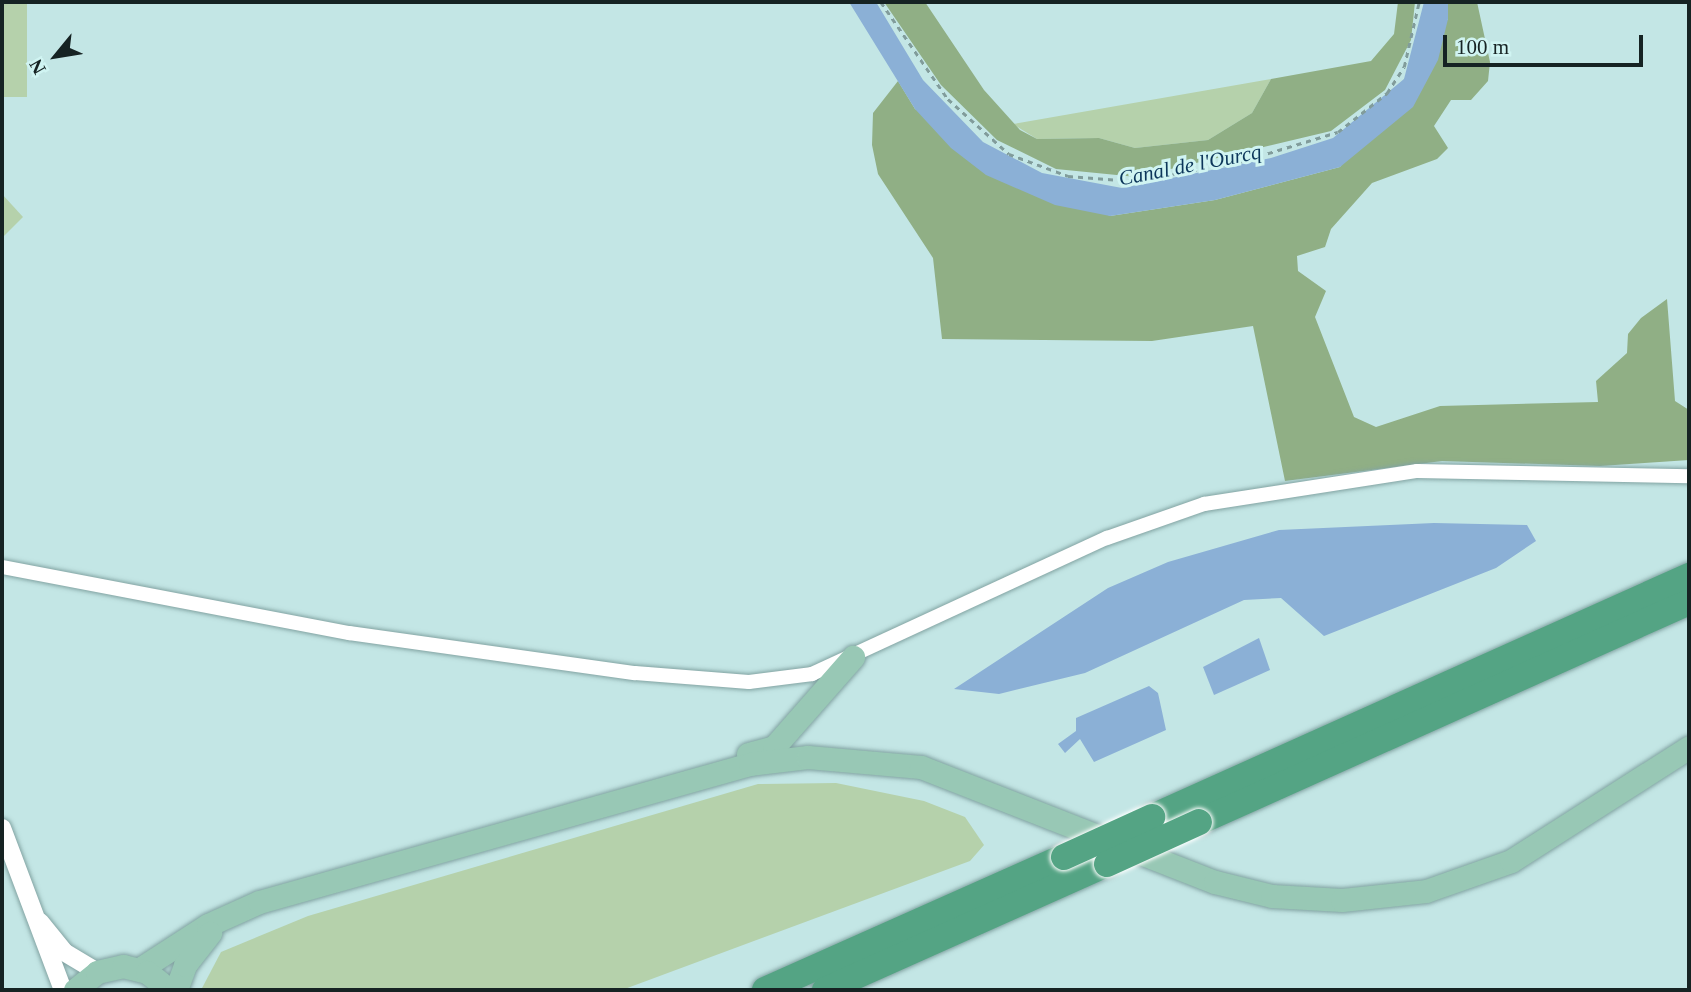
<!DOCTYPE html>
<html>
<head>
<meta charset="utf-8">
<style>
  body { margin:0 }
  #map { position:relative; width:1691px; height:992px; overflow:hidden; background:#c3e6e5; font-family:Georgia,serif }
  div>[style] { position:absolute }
  .green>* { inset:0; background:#b5d1ab; transform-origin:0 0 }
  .forest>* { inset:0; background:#90af85 }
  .water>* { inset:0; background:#8bb0d6 }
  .path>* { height:2.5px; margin-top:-1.25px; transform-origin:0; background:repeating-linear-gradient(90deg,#819c9b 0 5px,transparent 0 10px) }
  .roads { filter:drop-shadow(0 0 2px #82a3a2) drop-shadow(0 0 2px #82a3a2) }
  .minor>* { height:14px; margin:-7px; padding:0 7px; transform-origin:7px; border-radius:7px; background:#fff }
  .tertiary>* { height:18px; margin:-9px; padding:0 9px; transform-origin:9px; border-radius:9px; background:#fff }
  .primary>* { height:23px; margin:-11.5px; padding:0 11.5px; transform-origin:11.5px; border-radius:11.5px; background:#98c8b5 }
  .motorway>* { height:26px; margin:-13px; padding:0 13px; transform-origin:13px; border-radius:13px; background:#54a484 }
  .bridges { filter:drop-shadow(0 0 2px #fff) drop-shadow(0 0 2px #fff) }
  .motorway-bridge>* { height:26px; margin:-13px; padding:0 13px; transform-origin:13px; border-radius:13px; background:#54a484 }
  span { translate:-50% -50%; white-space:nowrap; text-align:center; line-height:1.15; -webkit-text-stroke:6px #d0f4f2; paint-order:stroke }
  .water-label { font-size:21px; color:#0c365a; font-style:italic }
  .frame { position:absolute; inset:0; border:4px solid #162323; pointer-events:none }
  .north { position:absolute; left:21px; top:21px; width:70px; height:70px; -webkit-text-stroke:5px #d0f4f2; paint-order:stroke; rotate:240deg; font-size:19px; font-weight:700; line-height:28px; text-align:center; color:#162323 }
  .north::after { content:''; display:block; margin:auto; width:24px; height:32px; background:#162323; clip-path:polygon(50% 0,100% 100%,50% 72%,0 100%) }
  .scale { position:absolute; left:1443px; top:35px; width:200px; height:32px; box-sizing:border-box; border:4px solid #162323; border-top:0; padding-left:9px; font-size:21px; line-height:24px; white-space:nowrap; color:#162323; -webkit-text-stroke:5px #d0f4f2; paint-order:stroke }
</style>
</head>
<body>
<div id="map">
  <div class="green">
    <i style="left:2px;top:2px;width:25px;height:95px"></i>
    <i style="clip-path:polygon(1271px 79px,1252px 113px,1208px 140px,1135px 148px,1099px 138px,1037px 139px,1013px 124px)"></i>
    <i style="clip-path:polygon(2px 194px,23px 217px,2px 238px)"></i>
    <i style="clip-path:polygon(836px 783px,924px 801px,965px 817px,984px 845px,970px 861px,622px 990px,201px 990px,221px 952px,308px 916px,758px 784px)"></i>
  </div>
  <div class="forest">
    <i style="clip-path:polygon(884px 2px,925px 2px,984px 90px,1020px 130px,1037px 139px,1099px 138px,1135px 148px,1208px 140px,1252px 113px,1271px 79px,1371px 61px,1394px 34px,1398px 2px,1415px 2px,1411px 40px,1385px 90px,1331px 131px,1137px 177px,1056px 169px,997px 140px,941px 85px)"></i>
    <i style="clip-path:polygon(1448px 2px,1477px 2px,1490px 62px,1488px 81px,1471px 100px,1451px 100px,1434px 126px,1448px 148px,1437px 159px,1372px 183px,1331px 229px,1325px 247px,1297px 256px,1298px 271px,1326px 291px,1315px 317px,1354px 417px,1376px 427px,1440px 406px,1598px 402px,1596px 381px,1627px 353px,1628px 334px,1641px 318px,1667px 299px,1675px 401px,1689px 410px,1689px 460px,1600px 466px,1442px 461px,1285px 481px,1253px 326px,1152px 341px,942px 339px,933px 258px,878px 174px,872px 145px,873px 113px,898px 81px,915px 109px,1110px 216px,1215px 200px,1340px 167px,1448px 19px)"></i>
  </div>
  <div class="water">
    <i style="clip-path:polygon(849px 2px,876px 2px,923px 80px,983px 142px,1042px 173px,1122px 188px,1271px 158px,1333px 138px,1404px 79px,1424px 2px,1448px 2px,1448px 19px,1438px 60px,1413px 107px,1340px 167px,1215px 200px,1110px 216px,1055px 205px,986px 175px,951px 148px,915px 109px)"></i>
    <i style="clip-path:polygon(1434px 523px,1527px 525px,1536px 541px,1496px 568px,1324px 636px,1281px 598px,1244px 600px,1085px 673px,999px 694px,954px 689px,1108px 588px,1168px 562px,1279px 530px)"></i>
    <i style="clip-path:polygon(1259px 638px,1270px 670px,1214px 695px,1203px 667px)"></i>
    <i style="clip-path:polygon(1149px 686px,1158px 693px,1166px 730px,1094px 762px,1080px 739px,1065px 753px,1058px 744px,1076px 731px,1076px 718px)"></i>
  </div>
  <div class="path">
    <i style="left:881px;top:2px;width:118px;rotate:55.4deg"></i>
    <i style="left:948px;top:99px;width:82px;rotate:42deg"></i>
    <i style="left:1009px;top:154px;width:63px;rotate:20.4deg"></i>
    <i style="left:1068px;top:176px;width:65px;rotate:4.4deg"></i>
    <i style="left:1133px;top:181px;width:108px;rotate:-10.2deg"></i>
    <i style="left:1239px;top:162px;width:103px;rotate:-16.9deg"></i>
    <i style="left:1338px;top:132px;width:63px;rotate:-38.5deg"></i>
    <i style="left:1387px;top:93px;width:31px;rotate:-57deg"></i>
    <i style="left:1404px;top:67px;width:67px;rotate:-77deg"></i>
    <i style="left:956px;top:990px;width:12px"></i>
  </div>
  <div class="roads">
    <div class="minor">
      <i style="left:2px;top:567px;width:353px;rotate:10.8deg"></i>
      <i style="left:349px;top:633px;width:289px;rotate:8deg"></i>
      <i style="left:635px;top:673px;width:114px;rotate:4.5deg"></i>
      <i style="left:749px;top:682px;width:64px;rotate:-7.2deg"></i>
      <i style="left:812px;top:674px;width:325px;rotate:-24.8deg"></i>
      <i style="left:1107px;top:538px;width:103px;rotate:-19.3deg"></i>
      <i style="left:1204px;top:504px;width:216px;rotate:-8.8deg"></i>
      <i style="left:1417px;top:471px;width:272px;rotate:1.1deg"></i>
    </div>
    <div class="tertiary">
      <i style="left:2px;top:828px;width:173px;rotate:69.4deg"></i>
      <i style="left:40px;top:922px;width:38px;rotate:51deg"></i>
      <i style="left:64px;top:952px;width:39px;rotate:31deg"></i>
    </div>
    <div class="primary">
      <i style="left:748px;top:754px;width:27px;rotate:-15deg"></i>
      <i style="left:774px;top:747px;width:120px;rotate:-48.7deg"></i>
      <i style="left:140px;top:969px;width:81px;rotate:-32.9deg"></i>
      <i style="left:208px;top:925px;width:56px;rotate:-24.3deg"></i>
      <i style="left:259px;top:902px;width:510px;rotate:-15.7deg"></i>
      <i style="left:750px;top:764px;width:58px;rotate:-6.9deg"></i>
      <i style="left:808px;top:757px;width:113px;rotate:5.1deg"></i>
      <i style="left:921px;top:767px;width:316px;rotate:21.4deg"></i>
      <i style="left:1215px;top:882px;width:59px;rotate:13.8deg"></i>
      <i style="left:1272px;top:896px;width:70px;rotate:3.3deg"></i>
      <i style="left:1342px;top:900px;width:84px;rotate:-6.1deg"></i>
      <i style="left:1426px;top:891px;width:90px;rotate:-19.4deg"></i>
      <i style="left:1511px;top:861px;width:211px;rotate:-32.6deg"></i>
      <i style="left:75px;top:990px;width:28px;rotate:-39deg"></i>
      <i style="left:97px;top:972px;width:27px;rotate:-13deg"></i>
      <i style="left:123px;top:966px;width:25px;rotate:14deg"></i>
      <i style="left:147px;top:972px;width:28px;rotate:39deg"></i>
      <i style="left:176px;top:990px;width:27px;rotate:-70deg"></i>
      <i style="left:185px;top:965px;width:41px;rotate:-52deg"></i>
    </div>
    <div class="motorway">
      <i style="left:1152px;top:817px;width:589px;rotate:-24.17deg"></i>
      <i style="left:1199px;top:822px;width:537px;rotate:-24.18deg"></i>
      <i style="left:765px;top:990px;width:327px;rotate:-24deg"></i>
      <i style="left:825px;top:990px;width:309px;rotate:-24.1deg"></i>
    </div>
  </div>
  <div class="bridges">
    <div class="motorway-bridge">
      <i style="left:1064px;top:857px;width:97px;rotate:-24.4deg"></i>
      <i style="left:1107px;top:864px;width:101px;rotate:-24.5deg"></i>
    </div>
  </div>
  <div class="water-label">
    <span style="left:1190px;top:165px;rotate:-11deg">Canal de l'Ourcq</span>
  </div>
  <div class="frame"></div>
  <div class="north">N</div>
  <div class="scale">100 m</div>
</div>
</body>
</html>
